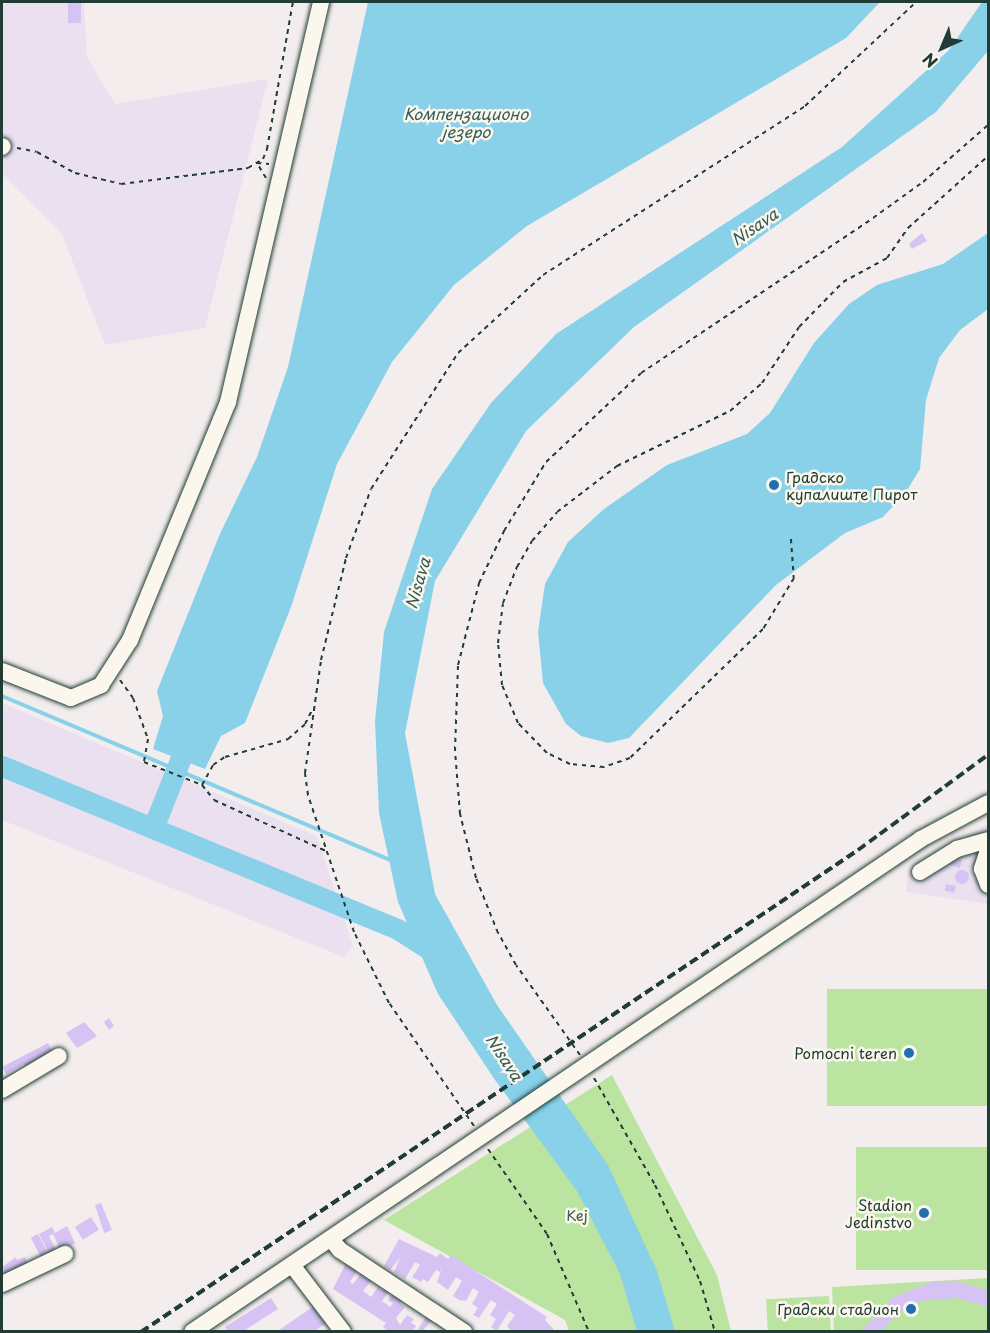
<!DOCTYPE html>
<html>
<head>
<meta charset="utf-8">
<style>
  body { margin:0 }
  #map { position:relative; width:990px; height:1333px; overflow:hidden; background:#f4edee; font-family:"Playpen Sans",sans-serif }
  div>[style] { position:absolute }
  .built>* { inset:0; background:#ebe0f0 }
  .green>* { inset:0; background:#bbe4a0; transform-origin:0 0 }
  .water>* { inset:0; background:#88d1e8 }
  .stream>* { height:4px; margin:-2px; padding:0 2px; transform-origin:2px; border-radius:2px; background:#88d1e8 }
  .river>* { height:21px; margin:-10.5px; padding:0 10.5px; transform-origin:10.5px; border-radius:10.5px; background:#88d1e8 }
  .building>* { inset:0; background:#d6c3f4; transform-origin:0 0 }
  .round { border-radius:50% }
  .path>* { height:2px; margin-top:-1px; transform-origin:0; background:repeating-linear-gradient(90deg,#1f3d34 0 4.5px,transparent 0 9px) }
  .roads { filter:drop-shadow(0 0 2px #1f3d34) drop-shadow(0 0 2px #1f3d34) }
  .minor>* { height:16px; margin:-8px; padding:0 8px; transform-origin:8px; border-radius:8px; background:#fbf7ec }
  .rail>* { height:4px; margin-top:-2px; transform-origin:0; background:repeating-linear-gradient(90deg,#1f3d34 0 9px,transparent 0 13.5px) }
  .dots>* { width:16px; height:16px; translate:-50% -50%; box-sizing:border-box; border:3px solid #fbf7ec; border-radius:50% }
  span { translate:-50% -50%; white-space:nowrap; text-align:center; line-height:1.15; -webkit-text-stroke:5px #fbf7ec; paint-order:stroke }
  .poi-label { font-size:15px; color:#1f3d34 }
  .left { translate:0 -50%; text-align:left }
  .right { translate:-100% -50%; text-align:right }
  .park-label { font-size:15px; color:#3e5e4a }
  .water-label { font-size:16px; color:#345b58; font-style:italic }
  .frame { position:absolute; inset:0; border:3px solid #1f3d34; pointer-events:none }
  .north { position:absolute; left:912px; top:18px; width:60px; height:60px; -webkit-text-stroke:4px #fbf7ec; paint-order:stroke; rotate:224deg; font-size:16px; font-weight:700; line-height:24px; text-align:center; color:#1f3d34 }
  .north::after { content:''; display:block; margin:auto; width:21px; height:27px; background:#1f3d34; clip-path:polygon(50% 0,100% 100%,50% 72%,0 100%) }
</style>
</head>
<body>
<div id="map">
  <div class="built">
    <i style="clip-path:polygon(2px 2px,84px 2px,87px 57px,115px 104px,268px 79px,205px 328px,105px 345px,62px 234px,2px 173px)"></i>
    <i style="clip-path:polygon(2px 703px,317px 836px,353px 946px,344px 957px,2px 820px)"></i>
    <i style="clip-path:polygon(988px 824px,988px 904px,906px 892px,909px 870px)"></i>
  </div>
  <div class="green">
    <i style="left:988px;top:989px;width:117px;height:161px;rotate:90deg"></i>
    <i style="clip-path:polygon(612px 1075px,717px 1275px,731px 1331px,569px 1331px,565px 1320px,384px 1220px)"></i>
    <i style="left:988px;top:1147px;width:123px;height:132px;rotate:90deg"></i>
    <i style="clip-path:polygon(988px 1278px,988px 1331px,834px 1331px,832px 1287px)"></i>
    <i style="left:829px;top:1296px;width:35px;height:63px;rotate:87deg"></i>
  </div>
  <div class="water">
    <i style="clip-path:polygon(368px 2px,880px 2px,846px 38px,527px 226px,454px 285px,392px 362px,337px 464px,291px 607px,245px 723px,221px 736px,205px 769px,153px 749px,163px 716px,157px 691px,219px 536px,257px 457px,288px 367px)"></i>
    <i style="clip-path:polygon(982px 2px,988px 2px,988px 51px,936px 112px,634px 327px,526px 431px,435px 581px,405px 733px,435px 894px,497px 1005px,608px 1165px,657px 1271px,675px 1331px,637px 1332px,620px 1274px,577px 1191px,495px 1080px,438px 994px,398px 902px,379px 813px,375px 721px,384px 632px,432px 489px,491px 403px,556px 334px,842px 147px,949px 50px)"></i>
    <i style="clip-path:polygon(988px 233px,988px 309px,960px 330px,939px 358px,926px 400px,920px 469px,906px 492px,883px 517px,845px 533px,776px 585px,629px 738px,608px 743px,581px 736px,566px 724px,543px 683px,538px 632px,545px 584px,568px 542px,604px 509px,667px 465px,747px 434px,770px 413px,814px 343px,849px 304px,877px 285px,943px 264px)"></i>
  </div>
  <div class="stream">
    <i style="left:2px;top:696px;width:421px;rotate:22.9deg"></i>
  </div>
  <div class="river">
    <i style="left:2px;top:766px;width:430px;rotate:22.4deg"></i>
    <i style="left:399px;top:930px;width:43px;rotate:32.6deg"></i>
    <i style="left:153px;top:828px;width:73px;rotate:-68.3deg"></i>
  </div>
  <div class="building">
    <i style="left:68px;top:2px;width:13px;height:21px"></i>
    <i style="clip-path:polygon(922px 233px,927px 241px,912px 249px,909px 244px)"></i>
    <i style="clip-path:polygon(951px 858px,962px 860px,960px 868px,950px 865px)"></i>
    <i class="round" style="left:955px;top:870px;width:14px;height:14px"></i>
    <i style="left:946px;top:884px;width:10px;height:7px;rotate:11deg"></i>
    <i style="clip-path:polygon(109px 1018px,114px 1026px,109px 1030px,104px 1022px)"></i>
    <i style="clip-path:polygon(84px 1022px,97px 1036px,77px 1048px,66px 1033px)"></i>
    <i style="clip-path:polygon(48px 1043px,53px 1052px,27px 1071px,24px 1064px,6px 1074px,2px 1067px)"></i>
    <i style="clip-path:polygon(101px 1203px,112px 1230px,104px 1233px,95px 1205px)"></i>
    <i style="left:91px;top:1217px;width:15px;height:19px;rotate:58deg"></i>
    <i style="clip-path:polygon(67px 1226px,75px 1243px,61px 1251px,53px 1234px,49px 1236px,57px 1252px,50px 1256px,39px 1234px,52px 1227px,55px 1233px)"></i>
    <i style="left:38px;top:1234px;width:25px;height:8px;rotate:63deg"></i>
    <i style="clip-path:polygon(399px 1239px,437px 1257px,440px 1253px,448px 1259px,451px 1255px,547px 1317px,545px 1320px,556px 1332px,512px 1332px,507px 1326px,515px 1315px,509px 1311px,497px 1331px,491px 1327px,496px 1319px,490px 1315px,497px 1304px,491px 1300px,479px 1318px,473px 1315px,478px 1308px,472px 1304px,479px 1292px,473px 1288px,466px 1301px,459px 1300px,453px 1296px,462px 1281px,456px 1277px,448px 1290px,437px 1282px,442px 1268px,440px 1272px,436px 1270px,428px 1282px,423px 1279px,421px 1282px,412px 1277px,420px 1265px,415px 1262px,405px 1279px,394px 1272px,400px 1258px,390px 1270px,384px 1266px)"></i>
    <i style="clip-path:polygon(16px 1257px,17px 1260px,25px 1257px,29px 1265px,6px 1276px,2px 1267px)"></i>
    <i style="clip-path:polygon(346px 1263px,357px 1271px,350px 1282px,353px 1284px,361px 1274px,371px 1281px,363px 1291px,371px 1297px,378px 1287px,382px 1291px,385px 1287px,389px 1291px,382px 1301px,390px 1307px,393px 1303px,388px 1300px,396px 1289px,405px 1295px,400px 1303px,405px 1307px,396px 1318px,400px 1325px,407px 1315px,414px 1319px,411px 1323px,416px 1326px,412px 1332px,389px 1332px,383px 1327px,386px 1323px,333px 1289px)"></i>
    <i style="clip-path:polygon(934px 1281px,956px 1281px,988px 1290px,988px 1307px,958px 1298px,920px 1301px,903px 1309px,880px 1332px,861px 1332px,893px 1297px)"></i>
    <i style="clip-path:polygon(271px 1298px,278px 1309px,242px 1332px,228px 1332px,225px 1327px)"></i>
    <i style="clip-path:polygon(320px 1302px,331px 1320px,313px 1332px,276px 1332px)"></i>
    <i style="clip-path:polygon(430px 1311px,436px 1315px,422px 1332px,418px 1329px)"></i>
  </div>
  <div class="path">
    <i style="left:17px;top:148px;width:20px;rotate:11deg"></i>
    <i style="left:37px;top:152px;width:43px;rotate:28.9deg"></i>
    <i style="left:75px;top:173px;width:47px;rotate:13.4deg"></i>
    <i style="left:121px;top:184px;width:128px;rotate:-7.2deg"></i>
    <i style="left:248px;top:168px;width:17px;rotate:-31deg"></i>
    <i style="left:263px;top:159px;width:11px;rotate:-68deg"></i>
    <i style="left:267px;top:149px;width:149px;rotate:-80deg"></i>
    <i style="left:266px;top:178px;width:17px;rotate:-121deg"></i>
    <i style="left:257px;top:163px;width:12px;rotate:5deg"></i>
    <i style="left:791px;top:539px;width:39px;rotate:86deg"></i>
    <i style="left:794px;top:578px;width:60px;rotate:121.3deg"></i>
    <i style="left:763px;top:629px;width:185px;rotate:135.9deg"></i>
    <i style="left:630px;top:758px;width:28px;rotate:161deg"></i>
    <i style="left:604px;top:767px;width:34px;rotate:-175deg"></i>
    <i style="left:570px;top:764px;width:25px;rotate:-154deg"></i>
    <i style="left:547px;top:753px;width:42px;rotate:-134deg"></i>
    <i style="left:518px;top:723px;width:41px;rotate:-112.8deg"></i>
    <i style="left:502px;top:685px;width:42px;rotate:-95.4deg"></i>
    <i style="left:498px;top:643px;width:40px;rotate:-82.9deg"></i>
    <i style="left:503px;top:603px;width:39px;rotate:-69deg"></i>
    <i style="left:517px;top:567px;width:30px;rotate:-60deg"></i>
    <i style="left:532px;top:541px;width:38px;rotate:-49deg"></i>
    <i style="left:557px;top:512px;width:76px;rotate:-37.5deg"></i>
    <i style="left:617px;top:466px;width:126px;rotate:-26deg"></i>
    <i style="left:730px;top:411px;width:43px;rotate:-41.2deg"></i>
    <i style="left:762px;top:383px;width:67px;rotate:-56.5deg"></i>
    <i style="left:799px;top:327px;width:63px;rotate:-45.6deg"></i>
    <i style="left:843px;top:282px;width:50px;rotate:-28.6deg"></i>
    <i style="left:887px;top:258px;width:37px;rotate:-55deg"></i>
    <i style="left:908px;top:228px;width:108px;rotate:-42deg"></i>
    <i style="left:120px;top:680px;width:22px;rotate:54deg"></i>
    <i style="left:133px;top:698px;width:44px;rotate:69.9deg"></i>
    <i style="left:148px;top:739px;width:23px;rotate:100deg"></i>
    <i style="left:144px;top:762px;width:62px;rotate:21.6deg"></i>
    <i style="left:202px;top:785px;width:23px;rotate:-61deg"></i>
    <i style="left:213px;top:765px;width:14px;rotate:-34deg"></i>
    <i style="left:225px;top:757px;width:66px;rotate:-15.9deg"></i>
    <i style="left:288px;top:739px;width:23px;rotate:-41deg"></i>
    <i style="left:305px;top:724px;width:16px;rotate:-63deg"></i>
    <i style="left:202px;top:785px;width:19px;rotate:51deg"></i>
    <i style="left:214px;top:800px;width:123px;rotate:24.5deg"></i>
    <i style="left:580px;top:1055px;width:110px;rotate:-125.4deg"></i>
    <i style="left:516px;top:965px;width:37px;rotate:-119deg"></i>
    <i style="left:498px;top:933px;width:59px;rotate:-111.8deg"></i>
    <i style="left:476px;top:878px;width:66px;rotate:-104deg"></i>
    <i style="left:460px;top:814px;width:63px;rotate:-94.5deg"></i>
    <i style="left:455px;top:751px;width:86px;rotate:-88deg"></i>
    <i style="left:458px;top:665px;width:85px;rotate:-75.6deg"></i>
    <i style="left:479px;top:583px;width:58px;rotate:-64.3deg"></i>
    <i style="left:504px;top:531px;width:81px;rotate:-58.7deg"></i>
    <i style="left:546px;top:462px;width:130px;rotate:-43.1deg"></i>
    <i style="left:641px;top:373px;width:279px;rotate:-33.7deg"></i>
    <i style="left:873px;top:218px;width:62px;rotate:-35.8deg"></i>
    <i style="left:923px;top:182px;width:86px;rotate:-41.2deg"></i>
    <i style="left:594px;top:1078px;width:123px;rotate:60.3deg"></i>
    <i style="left:655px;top:1185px;width:106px;rotate:64.9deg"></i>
    <i style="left:700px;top:1281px;width:53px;rotate:73.6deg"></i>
    <i style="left:474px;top:1126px;width:150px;rotate:-124.6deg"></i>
    <i style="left:389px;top:1003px;width:79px;rotate:-116.2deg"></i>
    <i style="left:354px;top:932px;width:145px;rotate:-108.6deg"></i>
    <i style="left:308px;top:795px;width:22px;rotate:-98deg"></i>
    <i style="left:305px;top:773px;width:114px;rotate:-81.9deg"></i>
    <i style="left:321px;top:660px;width:105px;rotate:-76.2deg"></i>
    <i style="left:346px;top:558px;width:73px;rotate:-70.1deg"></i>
    <i style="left:371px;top:489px;width:161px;rotate:-57.4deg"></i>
    <i style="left:458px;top:353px;width:115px;rotate:-42.5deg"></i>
    <i style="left:543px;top:275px;width:312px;rotate:-32.8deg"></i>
    <i style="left:805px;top:106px;width:152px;rotate:-43.1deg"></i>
    <i style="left:488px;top:1149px;width:103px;rotate:55.2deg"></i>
    <i style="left:547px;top:1234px;width:107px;rotate:66.8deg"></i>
  </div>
  <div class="roads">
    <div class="minor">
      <i style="left:2px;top:147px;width:1px;rotate:-45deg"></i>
      <i style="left:2px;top:671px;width:74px;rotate:21.4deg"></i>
      <i style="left:71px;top:698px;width:33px;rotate:-23deg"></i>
      <i style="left:101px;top:685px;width:54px;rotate:-57.2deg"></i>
      <i style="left:130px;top:640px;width:257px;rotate:-67.6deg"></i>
      <i style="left:228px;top:402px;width:411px;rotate:-76.9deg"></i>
      <i style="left:988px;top:850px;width:20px;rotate:108deg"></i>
      <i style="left:982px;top:869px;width:17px;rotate:69deg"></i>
      <i style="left:920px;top:872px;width:44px;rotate:-31.9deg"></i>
      <i style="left:957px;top:849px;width:32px;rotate:-16deg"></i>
      <i style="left:2px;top:1090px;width:66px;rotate:-30.8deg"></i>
      <i style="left:331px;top:1239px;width:14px;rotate:51deg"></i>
      <i style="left:340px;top:1250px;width:149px;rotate:33.5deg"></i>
      <i style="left:292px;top:1265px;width:84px;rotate:52.7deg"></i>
      <i style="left:2px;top:1284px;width:70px;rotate:-25.5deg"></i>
      <i style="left:192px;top:1332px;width:880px;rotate:-34.07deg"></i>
      <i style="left:921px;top:839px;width:76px;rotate:-28.2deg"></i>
    </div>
  </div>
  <div class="rail">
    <i style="left:141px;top:1332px;width:864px;rotate:-33.91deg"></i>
    <i style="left:858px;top:850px;width:161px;rotate:-36.2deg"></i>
  </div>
  <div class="dots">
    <i style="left:774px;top:485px;background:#1f6fb2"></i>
    <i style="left:909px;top:1053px;background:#1f6fb2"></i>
    <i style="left:924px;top:1213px;background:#1f6fb2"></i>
    <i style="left:911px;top:1309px;background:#1f6fb2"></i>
  </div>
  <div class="poi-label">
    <span class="left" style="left:786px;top:485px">Градско<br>купалиште Пирот</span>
    <span class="right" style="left:897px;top:1053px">Pomocni teren</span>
    <span class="right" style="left:912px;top:1213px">Stadion<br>Jedinstvo</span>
    <span class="right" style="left:899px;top:1309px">Градски стадион</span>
  </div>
  <div class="park-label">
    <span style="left:577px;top:1215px">Кеј</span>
  </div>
  <div class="water-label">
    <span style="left:466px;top:122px">Компензационо<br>језеро</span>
    <span style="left:754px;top:226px;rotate:-34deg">Nisava</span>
    <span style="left:417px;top:583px;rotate:-74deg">Nisava</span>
    <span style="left:505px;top:1057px;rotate:57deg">Nisava</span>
  </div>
  <div class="frame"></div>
  <div class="north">N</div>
</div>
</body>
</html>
